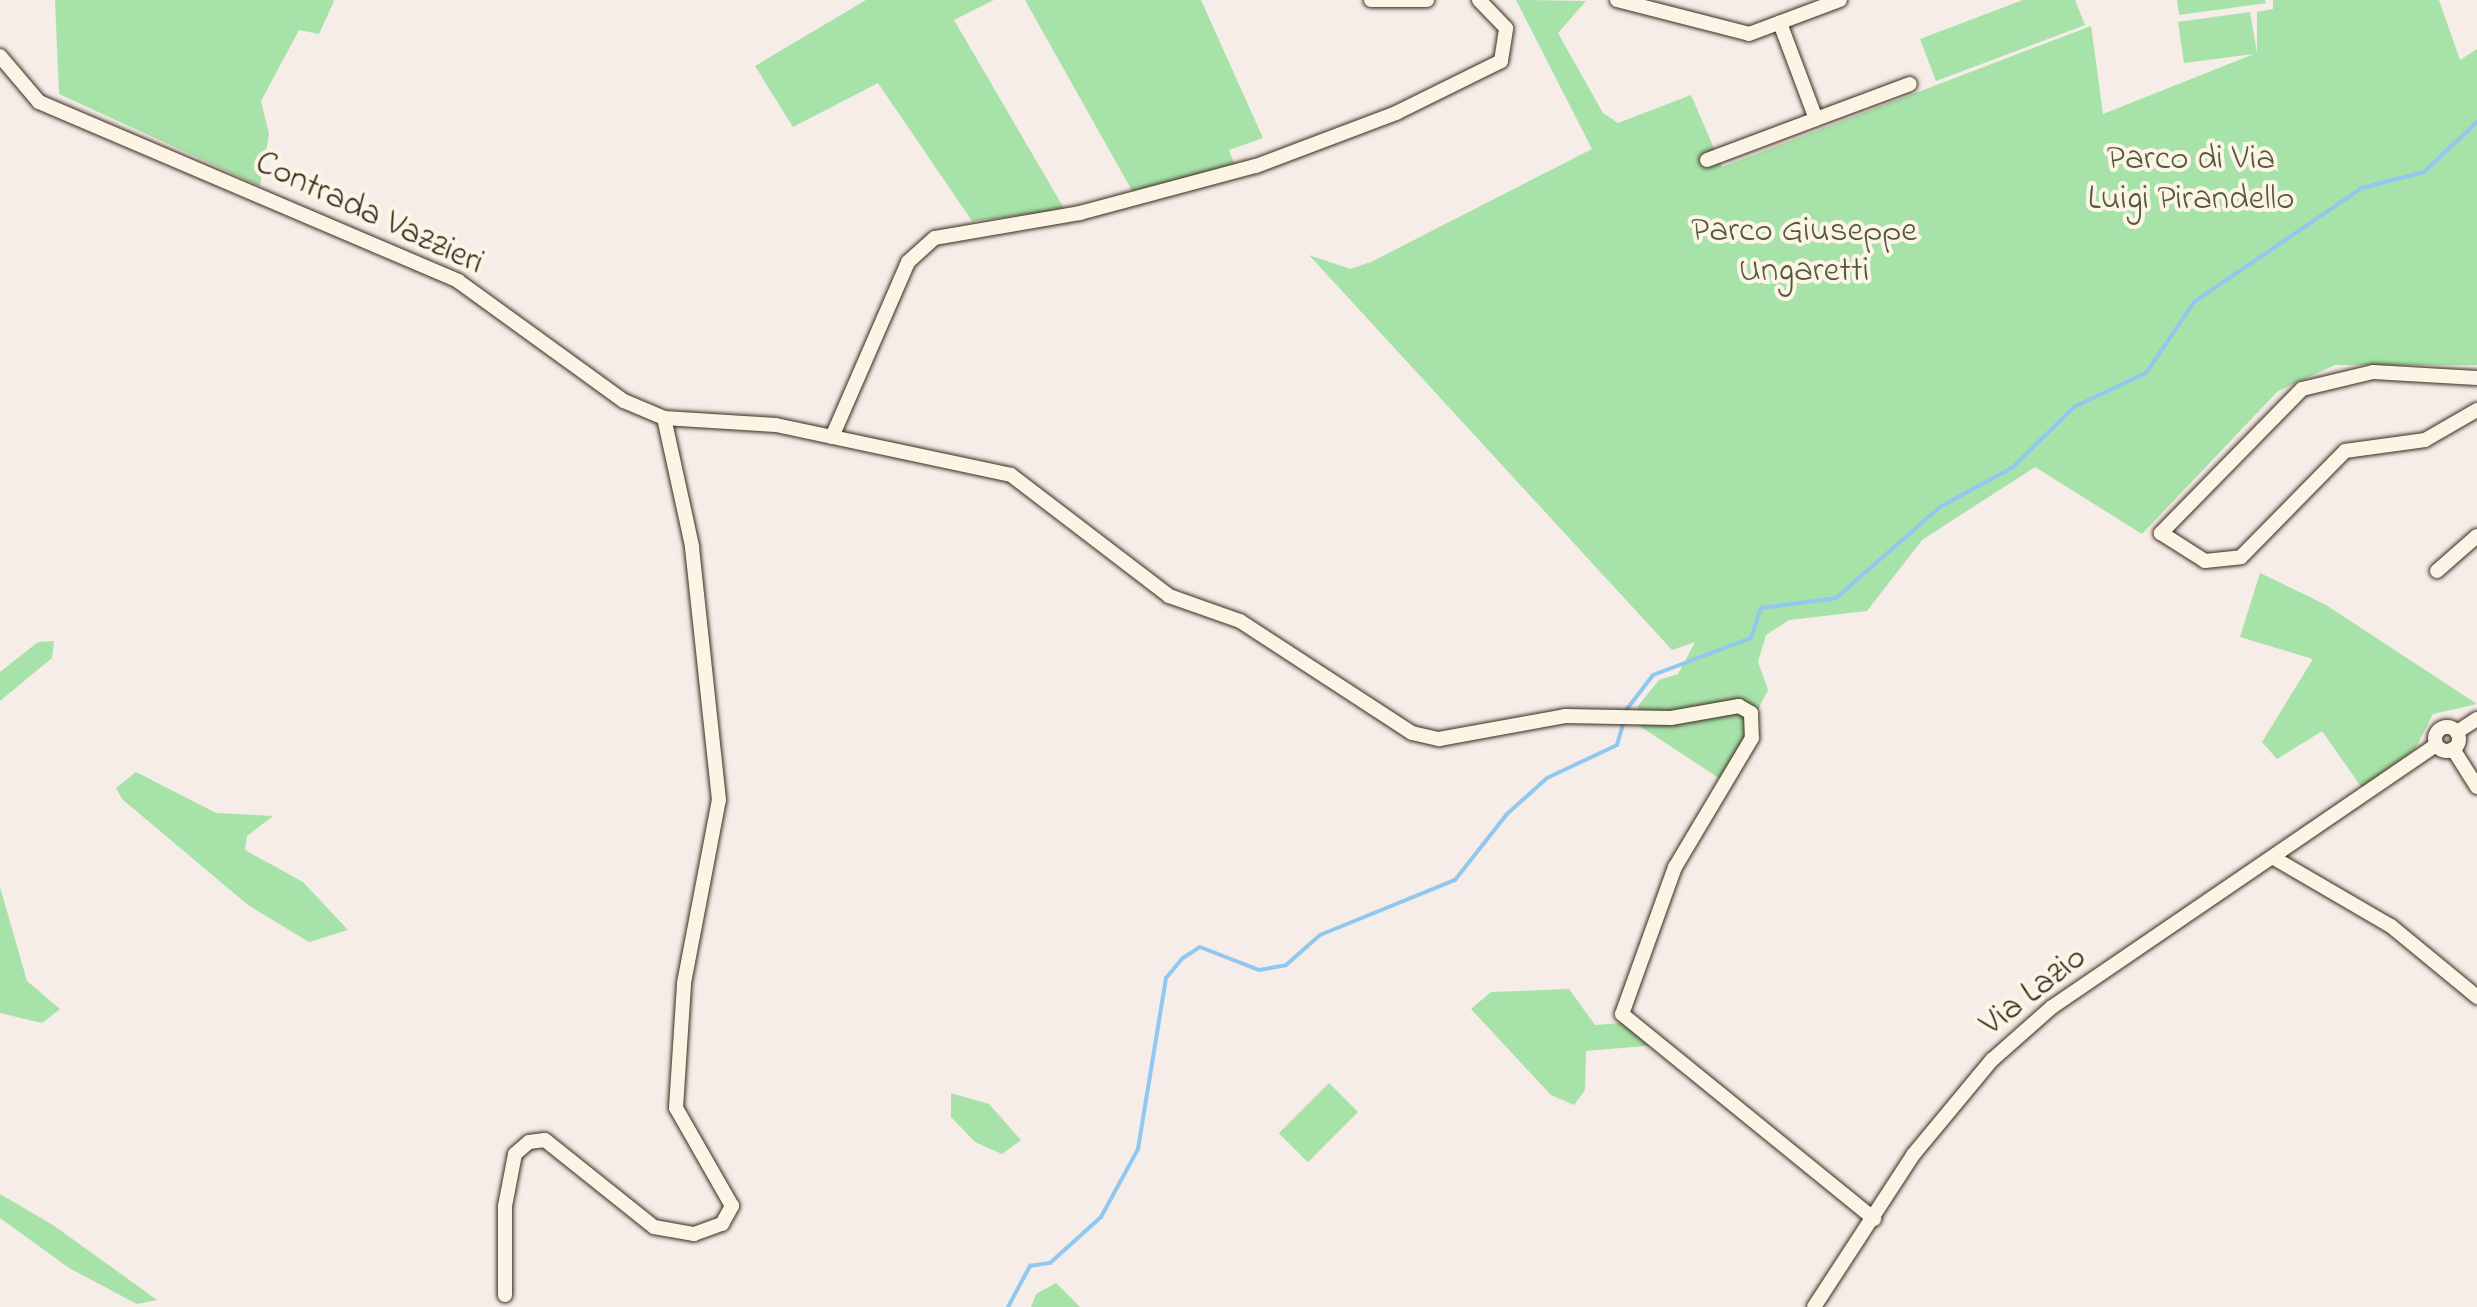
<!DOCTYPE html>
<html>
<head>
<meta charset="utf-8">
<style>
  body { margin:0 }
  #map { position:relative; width:2477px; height:1307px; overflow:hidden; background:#f6ece8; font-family:"Indie Flower",sans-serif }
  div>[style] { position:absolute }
  .green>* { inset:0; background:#a7e2a8; transform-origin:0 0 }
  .stream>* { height:4px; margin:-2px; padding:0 2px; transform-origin:2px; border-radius:2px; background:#90c8ef }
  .roads { filter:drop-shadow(0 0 2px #3b2a1e) drop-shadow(0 0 2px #3b2a1e) }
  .street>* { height:14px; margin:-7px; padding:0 7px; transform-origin:7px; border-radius:7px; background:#fcf5e5 }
  .street>.ring { margin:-7px; padding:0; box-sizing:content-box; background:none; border:14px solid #fcf5e5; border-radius:50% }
  span { translate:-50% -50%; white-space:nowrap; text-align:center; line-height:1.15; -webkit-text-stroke:8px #fcf5e5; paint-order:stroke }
  .park-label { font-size:35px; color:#565840 }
  .street-label { font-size:35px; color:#3b2a1e }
</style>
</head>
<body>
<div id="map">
  <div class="green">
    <i style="clip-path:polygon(55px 0,332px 0,334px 1px,319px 34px,299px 30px,261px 101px,269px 134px,260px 186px,59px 94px)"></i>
    <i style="clip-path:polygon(866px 0,994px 0,954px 20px,1065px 210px,972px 221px,878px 83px,793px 127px,755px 66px)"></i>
    <i style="clip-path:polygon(1025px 0,1201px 0,1263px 138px,1229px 150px,1235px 166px,1134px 194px)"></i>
    <i style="clip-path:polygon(1516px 0,1586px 1px,1558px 33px,1603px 113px,1618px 123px,1691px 95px,1722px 167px,2091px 26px,2103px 114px,2254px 54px,2184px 63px,2178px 22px,2250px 12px,2257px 53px,2257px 12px,2273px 9px,2273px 0,2439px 0,2460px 60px,2477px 49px,2477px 365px,2335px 365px,2278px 391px,2142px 534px,2035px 467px,1922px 540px,1867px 611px,1789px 620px,1766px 635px,1758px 662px,1768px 690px,1722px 780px,1638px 725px,1638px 706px,1659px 680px,1678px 674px,1695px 642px,1672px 650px,1309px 255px,1350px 269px,1371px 262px,1592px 149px)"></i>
    <i style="clip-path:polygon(2023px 0,2075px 0,2085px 25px,1936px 81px,1920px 39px)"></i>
    <i style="clip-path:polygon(2177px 0,2265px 0,2266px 3px,2179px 15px)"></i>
    <i style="clip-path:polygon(2260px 573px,2326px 605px,2477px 704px,2433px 714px,2415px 749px,2362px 788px,2322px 731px,2277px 759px,2262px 742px,2313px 659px,2240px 637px)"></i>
    <i style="clip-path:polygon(54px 641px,52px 658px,0 701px,0 672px,38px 642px)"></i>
    <i style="clip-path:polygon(136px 772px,216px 813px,273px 816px,247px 836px,245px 850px,303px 882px,348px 930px,309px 942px,248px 905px,122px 799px,116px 788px)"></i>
    <i style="clip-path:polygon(0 887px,27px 981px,60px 1009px,42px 1023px,0 1013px)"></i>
    <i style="clip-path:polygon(1569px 989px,1595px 1025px,1621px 1023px,1657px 1045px,1586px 1051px,1585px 1090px,1574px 1105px,1551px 1095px,1471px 1009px,1491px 992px)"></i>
    <i style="left:1329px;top:1083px;width:41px;height:71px;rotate:45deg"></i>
    <i style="clip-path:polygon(951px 1093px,989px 1104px,1021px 1140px,1002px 1154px,975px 1142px,951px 1117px)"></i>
    <i style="clip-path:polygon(0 1194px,53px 1225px,157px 1300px,137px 1304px,69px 1268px,0 1218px)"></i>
    <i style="clip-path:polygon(1056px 1283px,1080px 1307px,1031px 1307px,1036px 1294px)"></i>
  </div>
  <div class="stream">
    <i style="left:1623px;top:714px;width:49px;rotate:-52.4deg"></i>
    <i style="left:1653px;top:675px;width:105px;rotate:-20.7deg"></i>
    <i style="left:1751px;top:638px;width:32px;rotate:-72deg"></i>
    <i style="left:1761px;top:608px;width:76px;rotate:-7.6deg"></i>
    <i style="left:1836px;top:598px;width:138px;rotate:-41.2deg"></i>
    <i style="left:1940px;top:507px;width:83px;rotate:-28.7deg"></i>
    <i style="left:2013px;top:467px;width:86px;rotate:-44.5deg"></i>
    <i style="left:2074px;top:407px;width:80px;rotate:-25.3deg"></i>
    <i style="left:2146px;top:373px;width:86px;rotate:-55.9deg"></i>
    <i style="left:2194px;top:302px;width:203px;rotate:-34.2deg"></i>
    <i style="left:2362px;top:188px;width:64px;rotate:-14.5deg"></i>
    <i style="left:2424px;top:172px;width:73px;rotate:-43.3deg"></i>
    <i style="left:1008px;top:1307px;width:47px;rotate:-61.8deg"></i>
    <i style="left:1030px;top:1266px;width:20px;rotate:-9deg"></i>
    <i style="left:1050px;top:1263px;width:69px;rotate:-42deg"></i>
    <i style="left:1101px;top:1217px;width:77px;rotate:-61.4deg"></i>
    <i style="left:1138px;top:1149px;width:173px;rotate:-80.7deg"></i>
    <i style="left:1166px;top:978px;width:26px;rotate:-50deg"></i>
    <i style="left:1183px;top:958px;width:20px;rotate:-33deg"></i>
    <i style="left:1200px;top:947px;width:63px;rotate:21.3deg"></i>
    <i style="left:1259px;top:970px;width:27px;rotate:-10deg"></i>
    <i style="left:1286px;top:965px;width:45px;rotate:-41.4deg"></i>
    <i style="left:1320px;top:935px;width:146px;rotate:-22.2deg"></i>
    <i style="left:1455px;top:880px;width:84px;rotate:-51.8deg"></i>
    <i style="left:1507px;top:814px;width:54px;rotate:-42deg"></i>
    <i style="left:1547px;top:778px;width:77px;rotate:-25.2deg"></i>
    <i style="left:1617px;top:745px;width:22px;rotate:-74deg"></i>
  </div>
  <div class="roads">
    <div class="street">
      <i style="left:1371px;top:0;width:56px"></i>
      <i style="left:1617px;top:0;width:136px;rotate:14.4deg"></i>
      <i style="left:1749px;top:34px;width:97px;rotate:-20.5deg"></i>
      <i style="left:0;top:56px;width:60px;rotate:49.7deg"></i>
      <i style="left:39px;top:102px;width:456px;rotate:23.1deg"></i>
      <i style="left:458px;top:281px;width:205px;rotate:35.9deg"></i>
      <i style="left:624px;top:401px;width:43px;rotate:23deg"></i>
      <i style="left:664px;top:418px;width:112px;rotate:3.6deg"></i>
      <i style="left:776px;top:425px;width:240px;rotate:12deg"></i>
      <i style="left:1011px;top:475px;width:199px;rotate:37.4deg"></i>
      <i style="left:1169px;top:596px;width:75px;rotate:19.4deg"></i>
      <i style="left:1240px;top:621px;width:205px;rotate:33.1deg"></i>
      <i style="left:1412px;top:733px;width:28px;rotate:13deg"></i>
      <i style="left:1439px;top:739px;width:128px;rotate:-10.3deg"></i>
      <i style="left:1565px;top:716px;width:106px;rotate:1.1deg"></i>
      <i style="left:1671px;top:718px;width:69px;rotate:-10deg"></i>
      <i style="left:1739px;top:706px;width:14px;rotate:30deg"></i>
      <i style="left:1751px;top:713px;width:25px;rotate:88deg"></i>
      <i style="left:1752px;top:738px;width:150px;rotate:120.8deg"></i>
      <i style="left:1675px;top:867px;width:156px;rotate:109.8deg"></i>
      <i style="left:1622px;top:1014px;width:325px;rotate:39.1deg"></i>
      <i style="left:1816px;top:119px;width:100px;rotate:-20.4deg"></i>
      <i style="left:1707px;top:160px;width:116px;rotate:-20.6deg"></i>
      <i style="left:1816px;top:119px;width:103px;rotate:-110.6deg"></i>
      <i style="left:2477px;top:378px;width:104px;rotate:-176.7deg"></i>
      <i style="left:2373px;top:372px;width:73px;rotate:166.5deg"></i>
      <i style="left:2302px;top:389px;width:202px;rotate:134.4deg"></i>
      <i style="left:2161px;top:533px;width:52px;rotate:32.5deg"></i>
      <i style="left:2205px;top:561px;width:36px;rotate:-6deg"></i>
      <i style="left:2241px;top:557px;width:148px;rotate:-45.5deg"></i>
      <i style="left:2345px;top:451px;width:81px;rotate:-7.8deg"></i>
      <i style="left:2425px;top:440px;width:60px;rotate:-30deg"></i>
      <i style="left:832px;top:437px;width:191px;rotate:-66.5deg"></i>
      <i style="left:908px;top:262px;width:36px;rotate:-42deg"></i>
      <i style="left:935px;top:238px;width:147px;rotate:-9.8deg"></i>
      <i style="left:1080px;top:213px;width:182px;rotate:-15deg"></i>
      <i style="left:1256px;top:166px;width:150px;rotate:-20.7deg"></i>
      <i style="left:1396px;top:113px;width:117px;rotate:-26.3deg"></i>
      <i style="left:1501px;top:61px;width:33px;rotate:-81deg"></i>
      <i style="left:1506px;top:28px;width:39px;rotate:-134deg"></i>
      <i style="left:2437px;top:571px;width:53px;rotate:-41.2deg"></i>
      <i class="ring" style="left:2435px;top:727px;width:10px;height:10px"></i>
      <i style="left:2457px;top:732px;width:24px;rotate:-33deg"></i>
      <i style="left:2453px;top:749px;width:45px;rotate:57.7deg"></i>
      <i style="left:2274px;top:858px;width:135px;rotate:30.2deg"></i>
      <i style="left:2391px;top:926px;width:112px;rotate:39.5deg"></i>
      <i style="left:505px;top:1295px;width:89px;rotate:-90deg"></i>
      <i style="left:505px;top:1206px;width:53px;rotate:-79.1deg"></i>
      <i style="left:515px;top:1154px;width:18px;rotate:-41deg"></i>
      <i style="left:529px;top:1142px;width:16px;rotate:-7deg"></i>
      <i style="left:545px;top:1140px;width:139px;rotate:38.6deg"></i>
      <i style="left:654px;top:1227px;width:41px;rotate:9.9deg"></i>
      <i style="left:694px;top:1234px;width:30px;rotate:-20deg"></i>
      <i style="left:722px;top:1224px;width:21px;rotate:-61deg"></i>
      <i style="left:732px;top:1206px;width:113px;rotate:-119.7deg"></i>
      <i style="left:676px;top:1108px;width:125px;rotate:-86.3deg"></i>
      <i style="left:684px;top:983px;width:186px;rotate:-79.2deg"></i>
      <i style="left:719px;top:800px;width:255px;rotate:-96.1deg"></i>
      <i style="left:692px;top:546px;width:131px;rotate:-102.3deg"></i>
      <i style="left:1814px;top:1307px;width:181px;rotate:-56.9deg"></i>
      <i style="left:1913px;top:1155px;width:124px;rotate:-50.3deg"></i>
      <i style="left:1992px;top:1060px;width:80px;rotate:-41.5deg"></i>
      <i style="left:2052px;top:1007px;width:465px;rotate:-34.3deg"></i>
    </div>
  </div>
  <div class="park-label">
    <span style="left:2191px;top:180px">Parco di Via<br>Luigi Pirandello</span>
    <span style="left:1804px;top:252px">Parco Giuseppe<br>Ungaretti</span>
  </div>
  <div class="street-label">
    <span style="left:369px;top:214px;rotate:25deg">Contrada Vazzieri</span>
    <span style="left:2034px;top:992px;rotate:-38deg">Via Lazio</span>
  </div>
</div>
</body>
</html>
